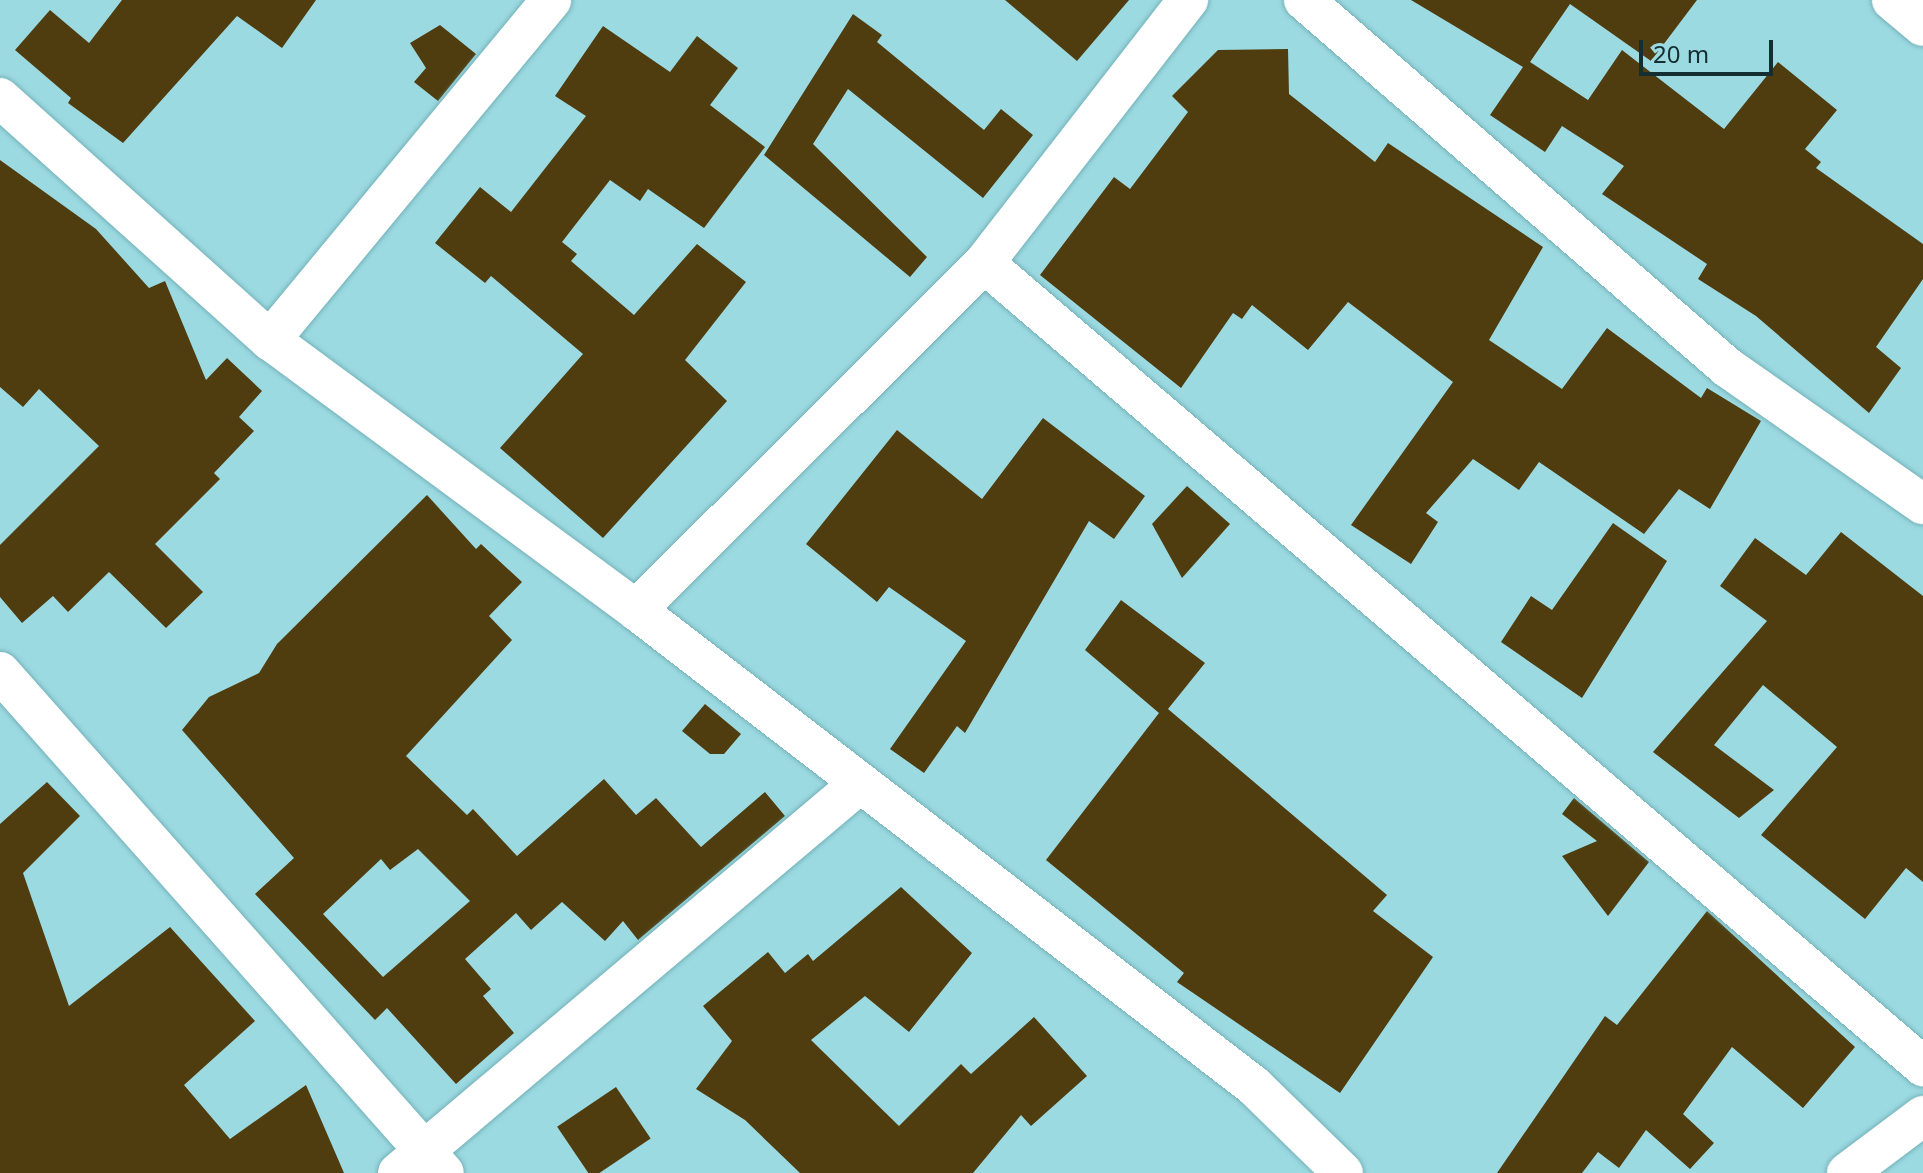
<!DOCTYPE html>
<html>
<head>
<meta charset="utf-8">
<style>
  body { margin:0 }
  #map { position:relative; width:1923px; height:1173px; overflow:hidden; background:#9cdae2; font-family:"Noto Sans",sans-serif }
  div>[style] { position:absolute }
  .building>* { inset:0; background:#4f3d0f; transform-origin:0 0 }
  .roads { filter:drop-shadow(0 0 2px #74b1b8) drop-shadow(0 0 2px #74b1b8) }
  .street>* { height:40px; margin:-20px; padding:0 20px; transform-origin:20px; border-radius:20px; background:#fff }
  span { translate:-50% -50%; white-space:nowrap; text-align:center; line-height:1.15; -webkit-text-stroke:8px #9cdae2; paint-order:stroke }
  .scale { position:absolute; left:1639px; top:40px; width:134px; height:36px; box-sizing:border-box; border:4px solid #142e31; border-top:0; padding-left:10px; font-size:24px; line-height:28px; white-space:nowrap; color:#142e31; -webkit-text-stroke:6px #9cdae2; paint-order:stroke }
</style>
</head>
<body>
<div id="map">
  <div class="building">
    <i style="clip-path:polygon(122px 0,316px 0,282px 48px,237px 16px,123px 143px,68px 103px,71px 98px,15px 50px,50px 10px,89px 43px)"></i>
    <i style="clip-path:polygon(1005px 0,1129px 0,1077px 61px)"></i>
    <i style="clip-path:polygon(1411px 0,1697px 0,1651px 61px,1570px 4px,1530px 62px,1588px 100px,1622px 50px,1724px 129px,1778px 62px,1837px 110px,1805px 149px,1821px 162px,1816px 168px,1923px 244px,1923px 279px,1876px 347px,1901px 368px,1869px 413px,1756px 316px,1698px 279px,1707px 264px,1602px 194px,1624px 166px,1562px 126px,1545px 152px,1490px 115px,1523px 67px)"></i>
    <i style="clip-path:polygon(853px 14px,882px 35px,877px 42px,984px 130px,1001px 109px,1033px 135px,983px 198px,848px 89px,813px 144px,927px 257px,910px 277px,764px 155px)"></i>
    <i style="clip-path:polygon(440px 25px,476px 54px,438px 101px,414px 82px,426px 68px,410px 43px)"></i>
    <i style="clip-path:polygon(603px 26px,670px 72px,697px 36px,738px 68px,710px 105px,765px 147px,704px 228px,648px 189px,640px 201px,610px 180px,562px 242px,577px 254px,571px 261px,634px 315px,697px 244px,746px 282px,685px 360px,727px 401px,603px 538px,500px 448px,583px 354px,491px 276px,485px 283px,435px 243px,480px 187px,511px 212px,586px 116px,555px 96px)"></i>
    <i style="clip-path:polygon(1288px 49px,1289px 94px,1375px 162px,1388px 143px,1543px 247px,1489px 340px,1562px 389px,1607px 328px,1701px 398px,1707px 388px,1761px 421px,1710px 509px,1679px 489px,1644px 534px,1539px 462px,1519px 490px,1473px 459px,1426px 513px,1438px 522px,1411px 564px,1351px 525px,1453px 382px,1348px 302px,1308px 350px,1252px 305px,1242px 319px,1233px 313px,1181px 388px,1040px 275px,1114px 177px,1130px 189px,1188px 112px,1172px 96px,1218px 50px)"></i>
    <i style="clip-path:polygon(0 160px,96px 229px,149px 288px,165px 281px,206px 380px,227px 358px,262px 391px,239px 417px,254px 431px,214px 473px,220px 479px,155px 544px,203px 592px,166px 628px,109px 572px,68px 612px,53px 596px,22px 623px,0 597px,0 545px,99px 446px,39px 389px,23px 407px,0 387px)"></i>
    <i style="clip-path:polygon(1043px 418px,1145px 496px,1114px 539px,1089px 521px,965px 733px,957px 726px,924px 773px,890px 749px,966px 641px,889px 587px,877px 602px,806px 544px,897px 430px,982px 499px)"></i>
    <i style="clip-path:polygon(1187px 486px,1230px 524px,1182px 578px,1152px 524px)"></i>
    <i style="clip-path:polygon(evenodd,427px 495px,476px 549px,481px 544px,522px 582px,489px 616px,512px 640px,406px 756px,467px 815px,473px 809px,517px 856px,604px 779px,636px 815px,656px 798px,701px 847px,765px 792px,785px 816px,638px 940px,623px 921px,605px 941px,562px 902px,531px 930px,516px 913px,465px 959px,491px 989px,483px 996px,514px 1033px,456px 1084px,387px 1008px,375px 1020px,255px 894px,294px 858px,182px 730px,209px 697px,259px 673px,277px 644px,427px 495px,418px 849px,470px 901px,383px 977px,323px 914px,381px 859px,390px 870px,418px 849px)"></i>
    <i style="clip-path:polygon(1613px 523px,1667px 561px,1582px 698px,1501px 642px,1531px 596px,1552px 610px)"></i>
    <i style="clip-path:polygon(1841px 532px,1923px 596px,1923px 882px,1906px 868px,1865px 919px,1761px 835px,1837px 747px,1763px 685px,1714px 745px,1774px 790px,1739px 818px,1653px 752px,1767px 621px,1720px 586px,1755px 538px,1806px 575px)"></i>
    <i style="clip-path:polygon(1121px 600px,1205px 663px,1168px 709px,1387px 895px,1373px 911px,1433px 957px,1340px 1093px,1177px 982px,1184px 973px,1046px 860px,1159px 713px,1085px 650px)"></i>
    <i style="clip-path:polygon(705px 704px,741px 734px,724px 754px,710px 754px,682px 731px)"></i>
    <i style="clip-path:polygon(47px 782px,80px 816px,23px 873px,69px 1006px,170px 927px,255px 1021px,184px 1085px,230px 1139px,306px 1085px,344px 1173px,0 1173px,0 824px)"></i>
    <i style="clip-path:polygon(1574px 798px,1649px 862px,1608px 916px,1562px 856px,1597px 841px,1562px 814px)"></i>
    <i style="clip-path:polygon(901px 887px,972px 953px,909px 1032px,865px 996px,811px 1040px,899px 1126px,961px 1064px,971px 1074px,1034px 1017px,1087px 1076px,1031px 1126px,1021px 1115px,973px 1173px,800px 1173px,745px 1120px,696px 1089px,732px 1041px,703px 1006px,768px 952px,785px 973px,808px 954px,813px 961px)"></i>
    <i style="clip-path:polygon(1707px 911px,1855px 1047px,1803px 1108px,1732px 1047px,1683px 1114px,1714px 1143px,1690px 1169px,1646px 1130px,1619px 1168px,1598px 1152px,1582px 1173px,1497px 1173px,1605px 1016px,1617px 1025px)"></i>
    <i style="left:616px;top:1087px;width:62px;height:71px;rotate:56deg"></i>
  </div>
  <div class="roads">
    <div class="street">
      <i style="left:1304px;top:0;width:560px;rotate:40.95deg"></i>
      <i style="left:1727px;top:367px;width:239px;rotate:35deg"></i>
      <i style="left:1892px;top:0;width:40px;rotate:40deg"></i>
      <i style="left:0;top:98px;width:363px;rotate:41.9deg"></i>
      <i style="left:270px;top:340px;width:455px;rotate:36.4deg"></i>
      <i style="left:636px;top:610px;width:780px;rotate:37.6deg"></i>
      <i style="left:1254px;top:1086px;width:124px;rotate:44.3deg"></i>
      <i style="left:984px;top:263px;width:1236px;rotate:40.54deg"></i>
      <i style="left:270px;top:340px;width:441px;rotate:-50.4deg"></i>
      <i style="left:636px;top:610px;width:491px;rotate:-44.9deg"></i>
      <i style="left:984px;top:263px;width:333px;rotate:-52.2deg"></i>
      <i style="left:0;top:672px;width:669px;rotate:48.45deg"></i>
      <i style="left:398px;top:1173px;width:603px;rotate:-40.16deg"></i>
      <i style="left:1847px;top:1173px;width:95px;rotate:-36.9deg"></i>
    </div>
  </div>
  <div class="scale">20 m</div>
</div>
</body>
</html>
